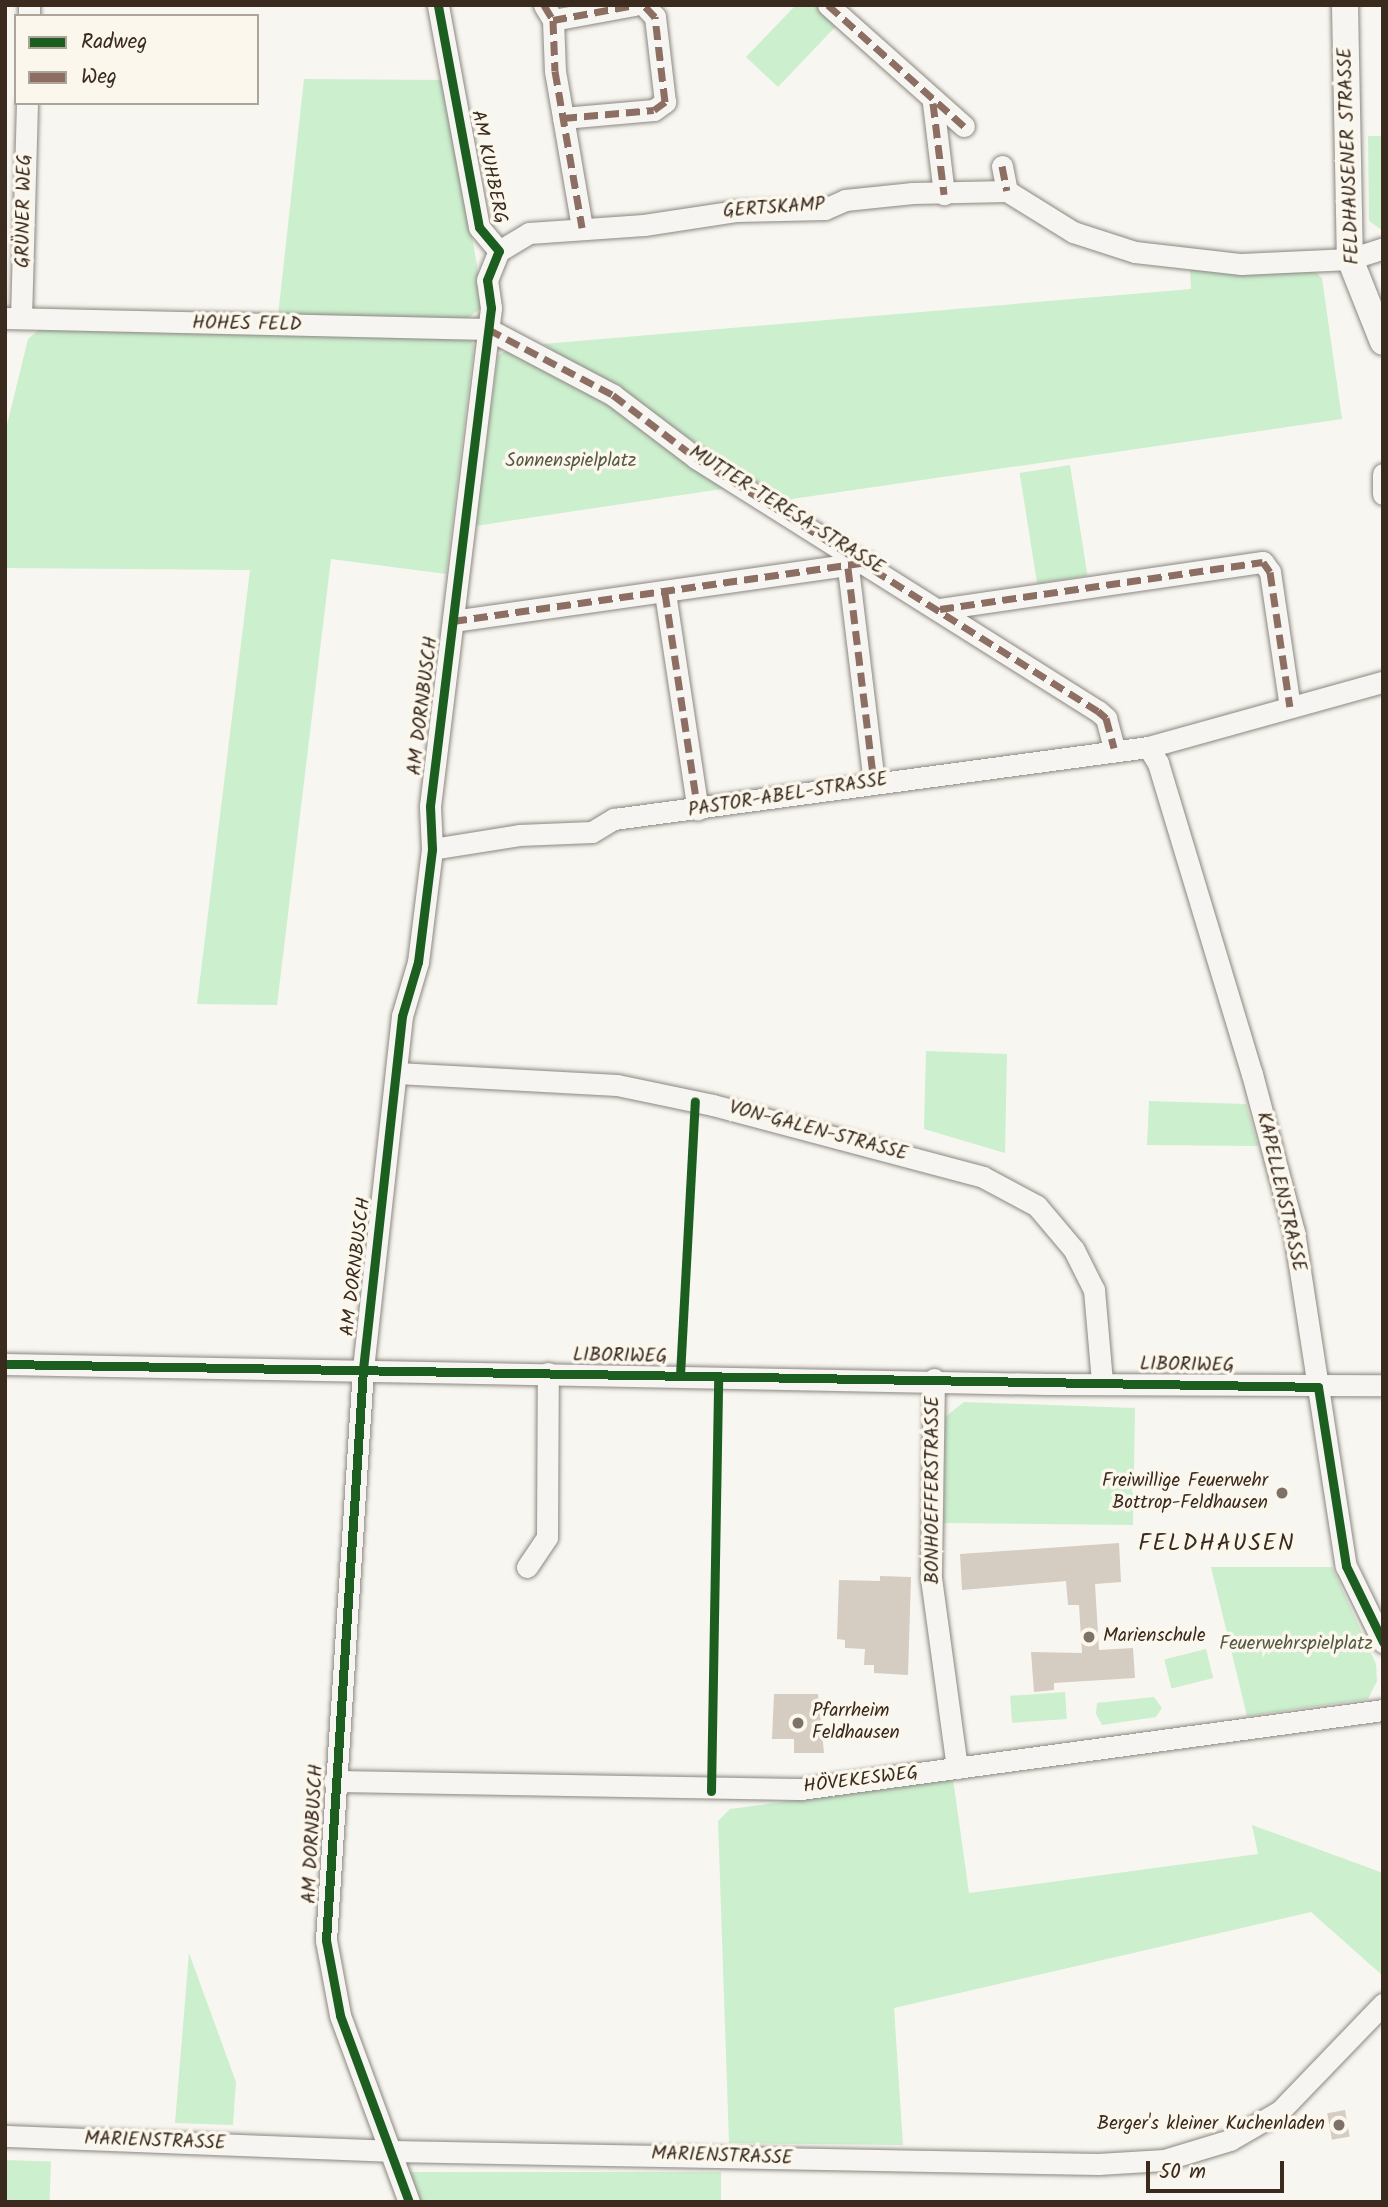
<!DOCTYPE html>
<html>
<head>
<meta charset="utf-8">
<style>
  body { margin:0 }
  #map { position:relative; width:1388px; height:2207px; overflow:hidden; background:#f8f6f0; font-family:Kalam,sans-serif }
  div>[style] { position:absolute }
  .green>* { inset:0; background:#ccefce; transform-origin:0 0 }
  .building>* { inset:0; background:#d5ccc2; transform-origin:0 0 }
  .roads { filter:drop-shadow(0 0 2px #8b8781) drop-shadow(0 0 2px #8b8781) }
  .minor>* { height:21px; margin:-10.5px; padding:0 10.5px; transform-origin:10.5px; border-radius:10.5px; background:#f6f5f1 }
  .tertiary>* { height:26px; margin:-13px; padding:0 13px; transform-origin:13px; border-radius:13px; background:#f6f5f1 }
  .quiet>* { height:7px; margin-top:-3.5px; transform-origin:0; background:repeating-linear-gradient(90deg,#8d6e63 0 14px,transparent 0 21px) }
  .cycleway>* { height:9px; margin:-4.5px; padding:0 4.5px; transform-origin:4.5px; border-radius:4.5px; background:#1b5e20 }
  .dots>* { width:19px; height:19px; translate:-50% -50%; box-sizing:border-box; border:4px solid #fbf7ec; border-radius:50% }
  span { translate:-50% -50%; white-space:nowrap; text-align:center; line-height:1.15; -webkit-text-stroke:7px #fbf7ec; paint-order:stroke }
  .street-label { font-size:19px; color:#3b2a1e }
  .park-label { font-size:19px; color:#565a43 }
  .poi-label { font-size:19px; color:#3b2a1e }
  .right { translate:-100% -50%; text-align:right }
  .left { translate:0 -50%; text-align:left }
  .quarter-label { font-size:23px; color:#3b2a1e; letter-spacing:2px }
  .frame { position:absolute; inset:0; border:7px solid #3b2a1e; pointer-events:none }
  .legend { position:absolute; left:14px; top:14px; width:245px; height:91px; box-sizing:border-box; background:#fbf7ec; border:2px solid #aea59a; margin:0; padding:9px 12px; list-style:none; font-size:21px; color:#3b2a1e }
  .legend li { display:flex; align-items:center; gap:14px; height:35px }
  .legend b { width:35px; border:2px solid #aea59a }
  .scale { position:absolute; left:1146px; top:2161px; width:138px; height:32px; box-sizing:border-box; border:4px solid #3b2a1e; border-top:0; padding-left:9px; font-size:21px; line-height:24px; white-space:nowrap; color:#3b2a1e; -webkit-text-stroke:5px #fbf7ec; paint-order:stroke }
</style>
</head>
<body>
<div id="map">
  <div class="green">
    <i style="clip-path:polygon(796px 5px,820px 5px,839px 23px,778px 87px,746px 57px)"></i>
    <i style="clip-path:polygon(304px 79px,445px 80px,484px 306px,464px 321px,278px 316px)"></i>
    <i style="clip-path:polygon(1368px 136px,1383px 136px,1383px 231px,1369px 221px)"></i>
    <i style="clip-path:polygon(1190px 268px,1314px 271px,1322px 278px,1342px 419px,785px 500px,543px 344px,1191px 289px)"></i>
    <i style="clip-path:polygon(41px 328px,469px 336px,474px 346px,446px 574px,331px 559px,277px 1005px,197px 1004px,250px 570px,5px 568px,5px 433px,28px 339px)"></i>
    <i style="clip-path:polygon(515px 346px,735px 487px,475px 526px,498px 355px)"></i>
    <i style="left:1070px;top:465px;width:112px;height:51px;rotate:81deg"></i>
    <i style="clip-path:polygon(926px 1051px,1007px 1054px,1005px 1153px,924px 1129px)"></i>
    <i style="clip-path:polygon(1149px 1101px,1246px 1104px,1258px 1146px,1147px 1145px)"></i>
    <i style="clip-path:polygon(964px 1402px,1135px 1408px,1133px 1525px,944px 1523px,945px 1417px)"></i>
    <i style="clip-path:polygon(1211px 1567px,1332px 1567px,1376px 1664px,1377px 1681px,1368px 1699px,1247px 1716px)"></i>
    <i style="left:1206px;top:1649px;width:30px;height:43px;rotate:76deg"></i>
    <i style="left:1065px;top:1692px;width:27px;height:55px;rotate:86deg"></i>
    <i style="clip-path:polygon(1154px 1697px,1162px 1708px,1156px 1717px,1102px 1725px,1096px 1714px,1097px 1703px)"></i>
    <i style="clip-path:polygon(953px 1779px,969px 1893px,1258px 1854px,1252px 1825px,1383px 1873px,1383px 1976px,1311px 1912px,894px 2008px,903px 2145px,729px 2143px,718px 1821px,730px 1809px)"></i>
    <i style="clip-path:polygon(189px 1953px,236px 2082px,233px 2125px,175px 2123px)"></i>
    <i style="left:5px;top:2160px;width:46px;height:42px;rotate:2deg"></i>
    <i style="left:410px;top:2172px;width:311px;height:32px"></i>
  </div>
  <div class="building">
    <i style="clip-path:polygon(1119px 1543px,1121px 1582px,1095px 1584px,1099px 1650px,1133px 1648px,1135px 1678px,1054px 1683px,1054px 1690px,1034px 1692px,1031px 1652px,1082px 1653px,1079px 1605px,1068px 1605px,1066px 1581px,962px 1590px,960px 1554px)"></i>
    <i style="clip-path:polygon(880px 1576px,911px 1577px,908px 1675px,874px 1673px,874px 1665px,864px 1665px,865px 1649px,845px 1648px,845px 1640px,837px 1639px,839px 1580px,880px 1581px)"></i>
    <i style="clip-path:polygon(774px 1694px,818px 1694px,824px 1753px,794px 1753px,794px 1739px,772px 1739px)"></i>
    <i style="left:1345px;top:2110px;width:27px;height:18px;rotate:80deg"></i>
  </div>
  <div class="roads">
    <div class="minor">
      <i style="left:544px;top:5px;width:17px;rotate:59deg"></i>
      <i style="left:553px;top:20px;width:51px;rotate:87.8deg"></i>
      <i style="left:555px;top:71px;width:159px;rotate:80.2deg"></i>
      <i style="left:828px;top:5px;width:182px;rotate:41.7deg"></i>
      <i style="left:29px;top:16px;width:11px;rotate:-90deg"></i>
      <i style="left:553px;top:20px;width:83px;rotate:-10.4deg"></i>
      <i style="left:933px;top:103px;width:92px;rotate:83.1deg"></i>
      <i style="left:563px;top:118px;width:91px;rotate:-5deg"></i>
      <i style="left:654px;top:110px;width:14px;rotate:-36deg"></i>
      <i style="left:665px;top:102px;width:86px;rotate:-96.7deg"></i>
      <i style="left:655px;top:17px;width:16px;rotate:-133deg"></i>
      <i style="left:1002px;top:166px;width:25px;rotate:79deg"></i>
      <i style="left:499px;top:251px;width:35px;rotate:-31deg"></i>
      <i style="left:529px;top:233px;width:115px;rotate:-4deg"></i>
      <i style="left:644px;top:225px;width:94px;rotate:-8.6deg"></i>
      <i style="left:737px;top:211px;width:88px;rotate:-1.3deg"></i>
      <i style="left:825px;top:209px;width:22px;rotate:-24deg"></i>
      <i style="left:845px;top:200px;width:68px;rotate:-5.9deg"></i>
      <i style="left:913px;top:193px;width:94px;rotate:-1.2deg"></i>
      <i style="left:1007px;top:191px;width:78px;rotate:31.8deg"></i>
      <i style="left:1073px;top:232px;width:65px;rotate:17.9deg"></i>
      <i style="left:1135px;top:252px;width:107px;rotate:6.5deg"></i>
      <i style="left:1241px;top:264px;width:109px;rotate:-2.6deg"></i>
      <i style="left:1350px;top:259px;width:35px;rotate:-18deg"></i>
      <i style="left:5px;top:318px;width:483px;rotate:1.3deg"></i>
      <i style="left:488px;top:329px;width:141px;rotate:27.8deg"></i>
      <i style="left:613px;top:395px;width:104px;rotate:37.2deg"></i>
      <i style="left:696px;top:458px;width:475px;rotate:32.2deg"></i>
      <i style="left:1098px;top:711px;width:11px;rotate:41deg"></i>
      <i style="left:1106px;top:718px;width:31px;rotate:75deg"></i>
      <i style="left:21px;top:318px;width:215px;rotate:-88.4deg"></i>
      <i style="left:1383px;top:474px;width:20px;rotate:90deg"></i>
      <i style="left:848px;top:568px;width:217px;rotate:83.1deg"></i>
      <i style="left:665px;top:593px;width:219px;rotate:81.4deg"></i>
      <i style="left:940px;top:609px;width:326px;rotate:-8.3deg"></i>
      <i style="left:1263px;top:562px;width:12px;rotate:55deg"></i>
      <i style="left:1270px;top:572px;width:136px;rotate:81.6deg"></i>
      <i style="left:453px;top:621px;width:417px;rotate:-8.1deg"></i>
      <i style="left:1148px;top:747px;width:19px;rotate:58deg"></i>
      <i style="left:1158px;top:763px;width:325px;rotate:73.2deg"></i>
      <i style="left:1252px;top:1074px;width:163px;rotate:75.1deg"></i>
      <i style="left:1294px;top:1232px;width:338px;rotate:81.2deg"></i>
      <i style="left:1346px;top:1566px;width:85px;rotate:64deg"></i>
      <i style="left:432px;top:849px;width:88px;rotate:-9.1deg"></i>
      <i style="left:519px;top:835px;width:73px;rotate:-2.4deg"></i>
      <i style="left:592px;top:832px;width:26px;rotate:-31deg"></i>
      <i style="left:614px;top:819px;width:539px;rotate:-7.68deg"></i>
      <i style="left:1148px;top:747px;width:244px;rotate:-15.5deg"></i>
      <i style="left:397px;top:1073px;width:220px;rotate:3.1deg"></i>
      <i style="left:617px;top:1085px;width:98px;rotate:11.8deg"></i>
      <i style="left:713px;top:1105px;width:279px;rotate:14.9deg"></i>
      <i style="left:983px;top:1177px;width:61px;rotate:28.2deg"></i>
      <i style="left:1037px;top:1206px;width:57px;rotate:49.9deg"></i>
      <i style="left:1074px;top:1250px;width:45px;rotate:63.4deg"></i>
      <i style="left:1094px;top:1290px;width:92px;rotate:85deg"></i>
      <i style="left:5px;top:1364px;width:1042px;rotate:1.1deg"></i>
      <i style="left:1047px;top:1384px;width:336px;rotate:0.2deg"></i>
      <i style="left:934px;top:1379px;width:199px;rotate:90.9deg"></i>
      <i style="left:931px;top:1578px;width:192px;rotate:82.2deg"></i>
      <i style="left:527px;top:1567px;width:36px;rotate:-56deg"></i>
      <i style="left:547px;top:1537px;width:164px;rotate:-89.7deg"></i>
      <i style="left:334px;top:1781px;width:467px;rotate:1deg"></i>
      <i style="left:801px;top:1789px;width:587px;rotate:-7.73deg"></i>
      <i style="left:5px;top:2136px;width:386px;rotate:2.2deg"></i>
      <i style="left:391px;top:2151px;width:707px;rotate:1.05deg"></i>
      <i style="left:1098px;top:2164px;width:66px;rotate:-3.5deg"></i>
      <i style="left:1164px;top:2160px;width:69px;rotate:-16.9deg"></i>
      <i style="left:1230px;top:2140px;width:58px;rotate:-30.1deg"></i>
      <i style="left:1280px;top:2111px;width:149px;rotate:-46.1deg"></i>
      <i style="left:409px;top:2202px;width:199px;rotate:-110.3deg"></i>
      <i style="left:340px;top:2015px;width:76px;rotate:-100.6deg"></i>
      <i style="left:326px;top:1940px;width:572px;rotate:-86.29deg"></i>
      <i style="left:363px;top:1369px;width:355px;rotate:-83.7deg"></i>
      <i style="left:402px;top:1016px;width:56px;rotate:-73.5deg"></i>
      <i style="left:418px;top:962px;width:114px;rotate:-82.9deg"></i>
      <i style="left:432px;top:849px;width:43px;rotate:-92.7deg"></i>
      <i style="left:430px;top:806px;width:502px;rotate:-83.02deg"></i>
      <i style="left:491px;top:308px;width:28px;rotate:-98deg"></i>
      <i style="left:487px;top:280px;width:31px;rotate:-68deg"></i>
      <i style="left:499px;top:251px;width:31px;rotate:-130deg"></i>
      <i style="left:479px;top:227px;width:226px;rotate:-100.5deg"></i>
    </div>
    <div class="tertiary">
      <i style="left:1345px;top:5px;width:254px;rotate:88.9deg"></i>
      <i style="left:1350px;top:259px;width:89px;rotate:68.3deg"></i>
    </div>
  </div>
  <div class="quiet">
    <i style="left:544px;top:5px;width:17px;rotate:59deg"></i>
    <i style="left:553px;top:20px;width:51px;rotate:87.8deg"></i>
    <i style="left:555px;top:71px;width:159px;rotate:80.2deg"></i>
    <i style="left:828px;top:5px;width:182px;rotate:41.7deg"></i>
    <i style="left:553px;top:20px;width:83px;rotate:-10.4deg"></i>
    <i style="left:933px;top:103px;width:92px;rotate:83.1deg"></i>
    <i style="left:563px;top:118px;width:91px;rotate:-5deg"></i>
    <i style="left:654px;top:110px;width:14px;rotate:-36deg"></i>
    <i style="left:665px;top:102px;width:86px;rotate:-96.7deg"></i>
    <i style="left:655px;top:17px;width:16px;rotate:-133deg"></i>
    <i style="left:1002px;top:166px;width:25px;rotate:79deg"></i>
    <i style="left:488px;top:329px;width:141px;rotate:27.8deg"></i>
    <i style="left:613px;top:395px;width:104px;rotate:37.2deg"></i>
    <i style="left:696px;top:458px;width:475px;rotate:32.2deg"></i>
    <i style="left:1098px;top:711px;width:11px;rotate:41deg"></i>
    <i style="left:1106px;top:718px;width:31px;rotate:75deg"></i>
    <i style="left:848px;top:568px;width:217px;rotate:83.1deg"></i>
    <i style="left:665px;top:593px;width:219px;rotate:81.4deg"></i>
    <i style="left:940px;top:609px;width:326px;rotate:-8.3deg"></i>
    <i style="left:1263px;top:562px;width:12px;rotate:55deg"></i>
    <i style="left:1270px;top:572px;width:136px;rotate:81.6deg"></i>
    <i style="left:453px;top:621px;width:417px;rotate:-8.1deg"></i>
  </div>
  <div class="cycleway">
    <i style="left:5px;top:1364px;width:1313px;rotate:1deg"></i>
    <i style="left:1318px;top:1387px;width:181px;rotate:81.1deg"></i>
    <i style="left:1346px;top:1566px;width:85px;rotate:64deg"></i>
    <i style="left:680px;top:1375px;width:274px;rotate:-86.9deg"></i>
    <i style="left:711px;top:1791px;width:415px;rotate:-89deg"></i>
    <i style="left:409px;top:2202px;width:199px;rotate:-110.3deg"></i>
    <i style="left:340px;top:2015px;width:76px;rotate:-100.6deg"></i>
    <i style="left:326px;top:1940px;width:572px;rotate:-86.29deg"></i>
    <i style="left:363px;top:1369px;width:355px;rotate:-83.7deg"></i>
    <i style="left:402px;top:1016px;width:56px;rotate:-73.5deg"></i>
    <i style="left:418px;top:962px;width:114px;rotate:-82.9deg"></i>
    <i style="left:432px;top:849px;width:43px;rotate:-92.7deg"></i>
    <i style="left:430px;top:806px;width:502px;rotate:-83.02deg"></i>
    <i style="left:491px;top:308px;width:28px;rotate:-98deg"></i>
    <i style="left:487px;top:280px;width:31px;rotate:-68deg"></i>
    <i style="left:499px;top:251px;width:31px;rotate:-130deg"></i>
    <i style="left:479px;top:227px;width:226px;rotate:-100.5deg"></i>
  </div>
  <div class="dots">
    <i style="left:1282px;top:1493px;background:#7d7168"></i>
    <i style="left:1089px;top:1637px;background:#7d7168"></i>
    <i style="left:798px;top:1723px;background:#7d7168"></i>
    <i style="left:1339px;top:2125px;background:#7d7168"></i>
  </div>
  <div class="street-label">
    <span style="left:1350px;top:156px;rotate:-92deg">FELDHAUSENER STRASSE</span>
    <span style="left:488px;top:167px;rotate:78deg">AM KUHBERG</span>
    <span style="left:774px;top:209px;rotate:-4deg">GERTSKAMP</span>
    <span style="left:25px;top:211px;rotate:-89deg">GRÜNER WEG</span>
    <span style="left:247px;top:325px;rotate:1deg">HOHES FELD</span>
    <span style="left:786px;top:511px;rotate:32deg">MUTTER-TERESA-STRASSE</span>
    <span style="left:424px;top:706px;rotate:-83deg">AM DORNBUSCH</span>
    <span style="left:788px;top:796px;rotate:-9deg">PASTOR-ABEL-STRASSE</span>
    <span style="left:818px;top:1132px;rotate:15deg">VON-GALEN-STRASSE</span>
    <span style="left:1280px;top:1192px;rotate:77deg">KAPELLENSTRASSE</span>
    <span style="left:357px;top:1267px;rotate:-83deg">AM DORNBUSCH</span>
    <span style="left:620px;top:1357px;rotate:1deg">LIBORIWEG</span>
    <span style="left:1187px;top:1366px;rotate:1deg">LIBORIWEG</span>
    <span style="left:934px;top:1490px;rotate:-90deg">BONHOEFFERSTRASSE</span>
    <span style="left:861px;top:1781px;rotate:-7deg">HÖVEKESWEG</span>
    <span style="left:314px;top:1834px;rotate:-87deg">AM DORNBUSCH</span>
    <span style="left:155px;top:2142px;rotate:2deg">MARIENSTRASSE</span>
    <span style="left:722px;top:2157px;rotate:2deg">MARIENSTRASSE</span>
  </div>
  <div class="park-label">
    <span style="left:571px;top:462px">Sonnenspielplatz</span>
    <span style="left:1296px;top:1645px">Feuerwehrspielplatz</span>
  </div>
  <div class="poi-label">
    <span class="right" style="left:1268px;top:1493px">Freiwillige Feuerwehr<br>Bottrop-Feldhausen</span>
    <span class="left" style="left:1103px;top:1637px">Marienschule</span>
    <span class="left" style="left:812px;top:1723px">Pfarrheim<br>Feldhausen</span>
    <span class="right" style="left:1325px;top:2125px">Berger's kleiner Kuchenladen</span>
  </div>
  <div class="quarter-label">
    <span style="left:1217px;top:1544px">FELDHAUSEN</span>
  </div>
  <div class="frame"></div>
  <ul class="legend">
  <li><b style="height:9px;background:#1b5e20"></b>Radweg</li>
  <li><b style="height:9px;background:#8d6e63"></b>Weg</li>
  </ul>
  <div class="scale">50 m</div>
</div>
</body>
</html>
